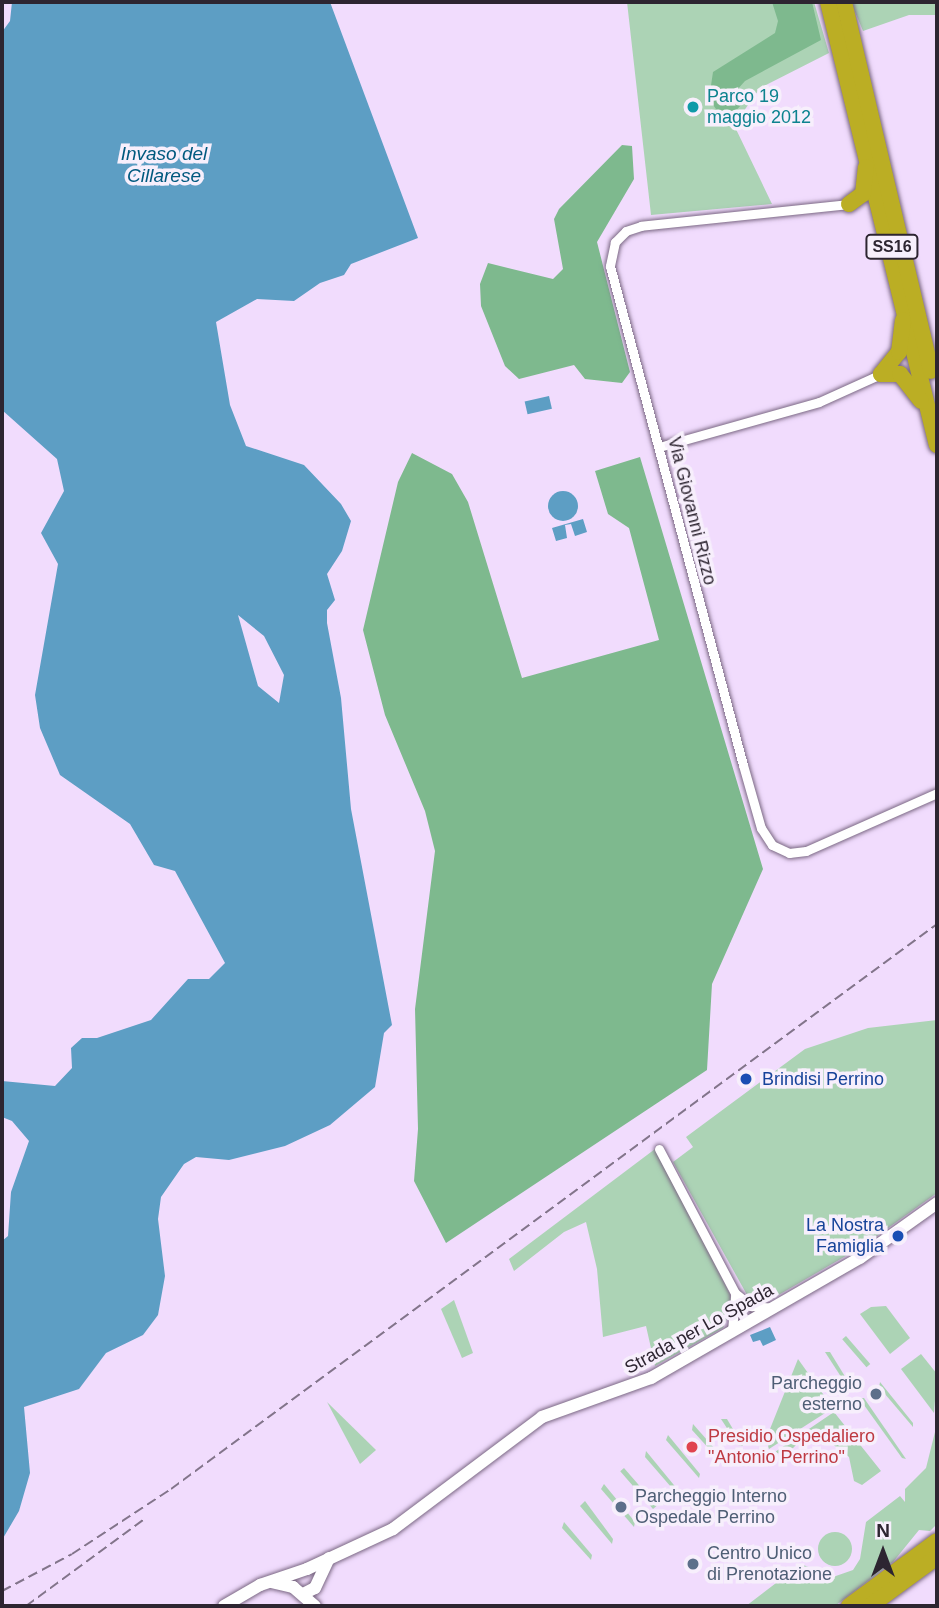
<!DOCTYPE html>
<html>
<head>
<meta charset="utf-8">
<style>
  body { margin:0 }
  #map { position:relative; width:939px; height:1608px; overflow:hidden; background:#f1dcfd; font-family:Helvetica,sans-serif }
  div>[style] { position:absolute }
  .green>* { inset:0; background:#acd3b5; transform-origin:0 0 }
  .round { border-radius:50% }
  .forest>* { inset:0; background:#7eb98e }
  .water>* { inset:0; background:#5d9ec4; transform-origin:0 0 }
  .roads { filter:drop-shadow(0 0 2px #7b6884) drop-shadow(0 0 2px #7b6884) }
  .street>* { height:9px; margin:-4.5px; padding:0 4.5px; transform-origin:4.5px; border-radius:4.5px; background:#fff }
  .secondary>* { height:12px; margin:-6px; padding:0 6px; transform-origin:6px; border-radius:6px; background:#fff }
  .highway>* { height:16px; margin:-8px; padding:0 8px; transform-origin:8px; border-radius:8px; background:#bbae24 }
  .rail>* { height:2px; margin-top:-1px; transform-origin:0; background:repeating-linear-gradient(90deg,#82748a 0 10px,transparent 0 15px) }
  .dots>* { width:19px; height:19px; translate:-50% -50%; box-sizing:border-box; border:4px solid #f7effc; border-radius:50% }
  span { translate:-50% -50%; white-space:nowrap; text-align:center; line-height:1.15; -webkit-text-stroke:7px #f7effc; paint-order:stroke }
  .shield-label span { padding:2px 5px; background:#f7effc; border:2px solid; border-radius:5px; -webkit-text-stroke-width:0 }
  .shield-label { font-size:16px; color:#2d2531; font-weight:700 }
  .culture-label { font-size:18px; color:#0d838f }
  .left { translate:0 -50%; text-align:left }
  .street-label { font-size:18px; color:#2d2531 }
  .transit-label { font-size:18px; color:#164399 }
  .right { translate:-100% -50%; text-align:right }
  .service-label { font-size:18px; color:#4e5e75 }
  .health-label { font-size:18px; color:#be3a42 }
  .water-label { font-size:19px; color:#00597f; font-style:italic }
  .frame { position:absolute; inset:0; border:4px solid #2d2531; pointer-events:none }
  .north { position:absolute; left:848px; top:1517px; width:70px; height:70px; -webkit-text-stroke:5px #f7effc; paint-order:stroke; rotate:0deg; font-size:19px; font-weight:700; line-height:28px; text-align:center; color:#2d2531 }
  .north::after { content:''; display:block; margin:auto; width:24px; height:32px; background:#2d2531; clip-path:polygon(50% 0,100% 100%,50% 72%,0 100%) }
</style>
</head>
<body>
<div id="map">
  <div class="green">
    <i style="clip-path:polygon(627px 2px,814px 2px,829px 53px,760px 88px,734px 125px,772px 204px,651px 215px)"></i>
    <i style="clip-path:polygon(851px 2px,937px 2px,937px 15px,909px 15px,863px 31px)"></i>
    <i style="clip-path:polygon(937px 1020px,937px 1193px,863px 1246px,770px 1300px,751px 1302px,673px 1162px,693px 1147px,686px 1137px,805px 1049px,868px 1028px)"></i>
    <i style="clip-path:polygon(655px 1149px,730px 1294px,732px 1307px,723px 1328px,655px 1366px,646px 1326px,603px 1337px,597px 1269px,586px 1222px,564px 1232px,514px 1271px,509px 1259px)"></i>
    <i style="clip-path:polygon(454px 1300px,473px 1353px,462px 1358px,441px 1309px)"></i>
    <i style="clip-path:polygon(886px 1306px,910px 1338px,890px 1354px,860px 1314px,871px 1307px)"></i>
    <i style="left:846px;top:1336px;width:37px;height:5px;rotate:49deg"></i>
    <i style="clip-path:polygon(825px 1352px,830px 1352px,849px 1383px,845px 1383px)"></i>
    <i style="clip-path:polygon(921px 1354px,937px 1374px,934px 1413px,901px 1369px)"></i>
    <i style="clip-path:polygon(798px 1359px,833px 1408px,769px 1449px,766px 1439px)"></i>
    <i style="clip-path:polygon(880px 1382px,913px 1423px,913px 1427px,879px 1387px)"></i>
    <i style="clip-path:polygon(859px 1398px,864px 1398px,906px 1459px,902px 1458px)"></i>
    <i style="clip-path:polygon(327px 1402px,376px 1450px,360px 1464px)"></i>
    <i style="clip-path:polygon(834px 1412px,881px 1471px,862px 1485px,854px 1481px,849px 1457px,826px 1439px,800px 1441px,785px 1456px,775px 1452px)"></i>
    <i style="clip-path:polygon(721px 1419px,727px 1419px,743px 1446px,738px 1445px)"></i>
    <i style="clip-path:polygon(693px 1424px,722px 1457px,721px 1462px,692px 1430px)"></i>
    <i style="clip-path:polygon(937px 1424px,937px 1524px,930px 1531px,919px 1530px,893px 1562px,835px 1606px,746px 1606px,801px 1564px,833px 1577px,853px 1570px,860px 1559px,866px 1522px,900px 1496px,905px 1502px,905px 1489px,926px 1468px)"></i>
    <i style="clip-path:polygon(668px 1435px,700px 1474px,699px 1478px,666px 1440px)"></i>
    <i style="clip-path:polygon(646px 1451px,678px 1490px,678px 1495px,645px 1457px)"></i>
    <i style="left:624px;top:1468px;width:50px;height:5px;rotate:49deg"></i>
    <i style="clip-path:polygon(604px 1484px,635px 1522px,634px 1527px,601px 1489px)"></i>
    <i style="clip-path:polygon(585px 1501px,613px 1539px,612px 1544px,580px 1506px)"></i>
    <i style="clip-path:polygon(564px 1522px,592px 1555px,591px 1560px,562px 1528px)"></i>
    <i class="round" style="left:818px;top:1532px;width:34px;height:34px"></i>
  </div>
  <div class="forest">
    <i style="clip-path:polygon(772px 2px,812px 2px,821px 40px,745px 81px,736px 91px,743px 103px,725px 122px,709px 99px,713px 72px,775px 33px,778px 21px)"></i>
    <i style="clip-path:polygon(622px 145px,632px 146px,634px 179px,597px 242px,630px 372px,622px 383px,585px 379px,574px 365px,519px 379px,505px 366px,481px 306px,480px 284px,488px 263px,553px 279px,563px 269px,554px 219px,559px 209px)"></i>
    <i style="clip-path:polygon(412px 453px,452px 474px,468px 502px,522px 678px,659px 640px,629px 528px,608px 514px,595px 471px,640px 457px,763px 869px,712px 984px,707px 1070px,446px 1243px,414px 1181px,418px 1129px,415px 1009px,435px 851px,425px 811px,385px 715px,363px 630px,398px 482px)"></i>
  </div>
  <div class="water">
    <i style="clip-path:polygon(evenodd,12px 2px,330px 2px,418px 238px,351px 264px,344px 275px,320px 283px,294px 301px,257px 299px,216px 322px,230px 405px,246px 446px,304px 465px,341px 504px,351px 521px,342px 551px,327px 574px,335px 600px,327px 610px,327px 623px,341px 698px,351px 809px,392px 1025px,384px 1033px,375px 1087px,330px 1125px,285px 1146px,229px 1160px,196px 1157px,184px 1164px,161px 1197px,158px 1219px,165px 1276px,158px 1315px,143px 1335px,106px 1353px,79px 1389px,24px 1407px,30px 1473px,19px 1511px,2px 1540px,2px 1241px,8px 1236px,11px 1192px,29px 1141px,12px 1121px,2px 1117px,2px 1081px,55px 1086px,72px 1068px,71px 1048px,82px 1038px,97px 1038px,151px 1020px,188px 979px,209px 979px,225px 963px,175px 871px,154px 865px,130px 824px,60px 775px,40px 728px,35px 695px,58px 564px,41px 533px,64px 491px,57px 459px,2px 410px,2px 32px,10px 21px,12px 2px,238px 615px,264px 636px,284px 675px,279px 703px,258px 686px,238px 615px)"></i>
    <i style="left:549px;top:396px;width:13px;height:25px;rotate:77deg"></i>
    <i class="round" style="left:548px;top:491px;width:30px;height:30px"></i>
    <i style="clip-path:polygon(583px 519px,587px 532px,575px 536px,571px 524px,565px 525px,567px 538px,556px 541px,552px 528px)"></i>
    <i style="clip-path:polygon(770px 1327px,776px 1340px,763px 1346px,760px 1340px,753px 1342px,750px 1335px)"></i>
  </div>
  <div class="roads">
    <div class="street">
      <i style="left:849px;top:204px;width:209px;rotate:174deg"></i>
      <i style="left:641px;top:226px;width:16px;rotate:162deg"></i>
      <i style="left:626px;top:231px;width:16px;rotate:135deg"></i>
      <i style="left:615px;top:242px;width:25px;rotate:102deg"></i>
      <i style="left:610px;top:266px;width:516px;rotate:75.08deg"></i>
      <i style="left:743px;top:765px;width:66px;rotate:74.1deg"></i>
      <i style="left:761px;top:828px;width:20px;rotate:57deg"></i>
      <i style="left:772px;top:845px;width:19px;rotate:25deg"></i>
      <i style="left:789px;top:853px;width:17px;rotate:-7deg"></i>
      <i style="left:806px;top:851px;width:143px;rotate:-23.9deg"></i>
      <i style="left:659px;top:447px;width:166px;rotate:-15.7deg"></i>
      <i style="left:819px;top:402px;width:68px;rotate:-24.3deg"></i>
      <i style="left:659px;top:1149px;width:163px;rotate:62.2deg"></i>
      <i style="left:735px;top:1293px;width:21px;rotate:39deg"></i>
      <i style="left:751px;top:1306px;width:21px;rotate:5deg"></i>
      <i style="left:732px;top:1331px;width:36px;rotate:-85deg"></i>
    </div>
    <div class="secondary">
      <i style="left:271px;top:1582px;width:23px;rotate:13deg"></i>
      <i style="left:293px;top:1587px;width:29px;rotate:41deg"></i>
      <i style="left:303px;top:1594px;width:13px;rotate:-27deg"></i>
      <i style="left:315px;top:1588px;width:33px;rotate:-65deg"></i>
      <i style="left:224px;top:1606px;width:42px;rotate:-30.3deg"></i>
      <i style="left:260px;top:1585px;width:50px;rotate:-18.8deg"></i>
      <i style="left:307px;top:1569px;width:95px;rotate:-24.9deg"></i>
      <i style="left:393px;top:1529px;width:186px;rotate:-36.9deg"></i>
      <i style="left:542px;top:1417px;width:116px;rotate:-19.7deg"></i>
      <i style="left:651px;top:1378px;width:241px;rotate:-29.9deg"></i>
      <i style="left:860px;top:1258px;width:95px;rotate:-35.5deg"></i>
    </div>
    <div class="highway">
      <i style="left:828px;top:2px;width:456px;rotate:76.2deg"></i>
      <i style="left:844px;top:2px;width:379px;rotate:76.7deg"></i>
      <i style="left:849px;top:204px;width:17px;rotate:-36deg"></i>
      <i style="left:863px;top:194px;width:27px;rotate:-84deg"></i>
      <i style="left:881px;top:374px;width:28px;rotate:-51deg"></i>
      <i style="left:899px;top:352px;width:32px;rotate:-83deg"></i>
      <i style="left:881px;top:374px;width:19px"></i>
      <i style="left:900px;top:374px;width:34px;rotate:52deg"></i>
      <i style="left:849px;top:1606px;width:109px;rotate:-36.5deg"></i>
      <i style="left:870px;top:1606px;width:83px;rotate:-36.2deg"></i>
    </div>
  </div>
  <div class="rail">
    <i style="left:2px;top:1591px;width:79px;rotate:-27.9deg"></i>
    <i style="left:72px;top:1554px;width:118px;rotate:-33.3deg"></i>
    <i style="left:171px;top:1489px;width:952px;rotate:-36.41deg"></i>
    <i style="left:26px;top:1606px;width:145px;rotate:-36.3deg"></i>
  </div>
  <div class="dots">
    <i style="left:693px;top:107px;background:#0f9aa8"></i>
    <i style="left:746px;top:1079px;background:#1a4fb4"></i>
    <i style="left:898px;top:1236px;background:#1a4fb4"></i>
    <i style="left:876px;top:1394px;background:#5c6f8a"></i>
    <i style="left:692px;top:1447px;background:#e0444e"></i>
    <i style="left:621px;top:1507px;background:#5c6f8a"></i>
    <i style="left:693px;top:1564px;background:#5c6f8a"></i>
  </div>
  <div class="shield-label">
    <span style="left:892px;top:247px">SS16</span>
  </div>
  <div class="culture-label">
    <span class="left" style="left:707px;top:107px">Parco 19<br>maggio 2012</span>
  </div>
  <div class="street-label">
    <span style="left:692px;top:511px;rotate:76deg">Via Giovanni Rizzo</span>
    <span style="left:699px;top:1329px;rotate:-29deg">Strada per Lo Spada</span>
  </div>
  <div class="transit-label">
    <span class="left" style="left:762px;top:1079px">Brindisi Perrino</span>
    <span class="right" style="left:884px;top:1236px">La Nostra<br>Famiglia</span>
  </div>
  <div class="service-label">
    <span class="right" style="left:862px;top:1394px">Parcheggio<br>esterno</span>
    <span class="left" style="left:635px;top:1507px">Parcheggio Interno<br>Ospedale Perrino</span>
    <span class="left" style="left:707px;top:1564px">Centro Unico<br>di Prenotazione</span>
  </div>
  <div class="health-label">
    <span class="left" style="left:708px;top:1447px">Presidio Ospedaliero<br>"Antonio Perrino"</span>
  </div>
  <div class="water-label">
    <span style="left:164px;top:165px">Invaso del<br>Cillarese</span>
  </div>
  <div class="frame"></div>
  <div class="north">N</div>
</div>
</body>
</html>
